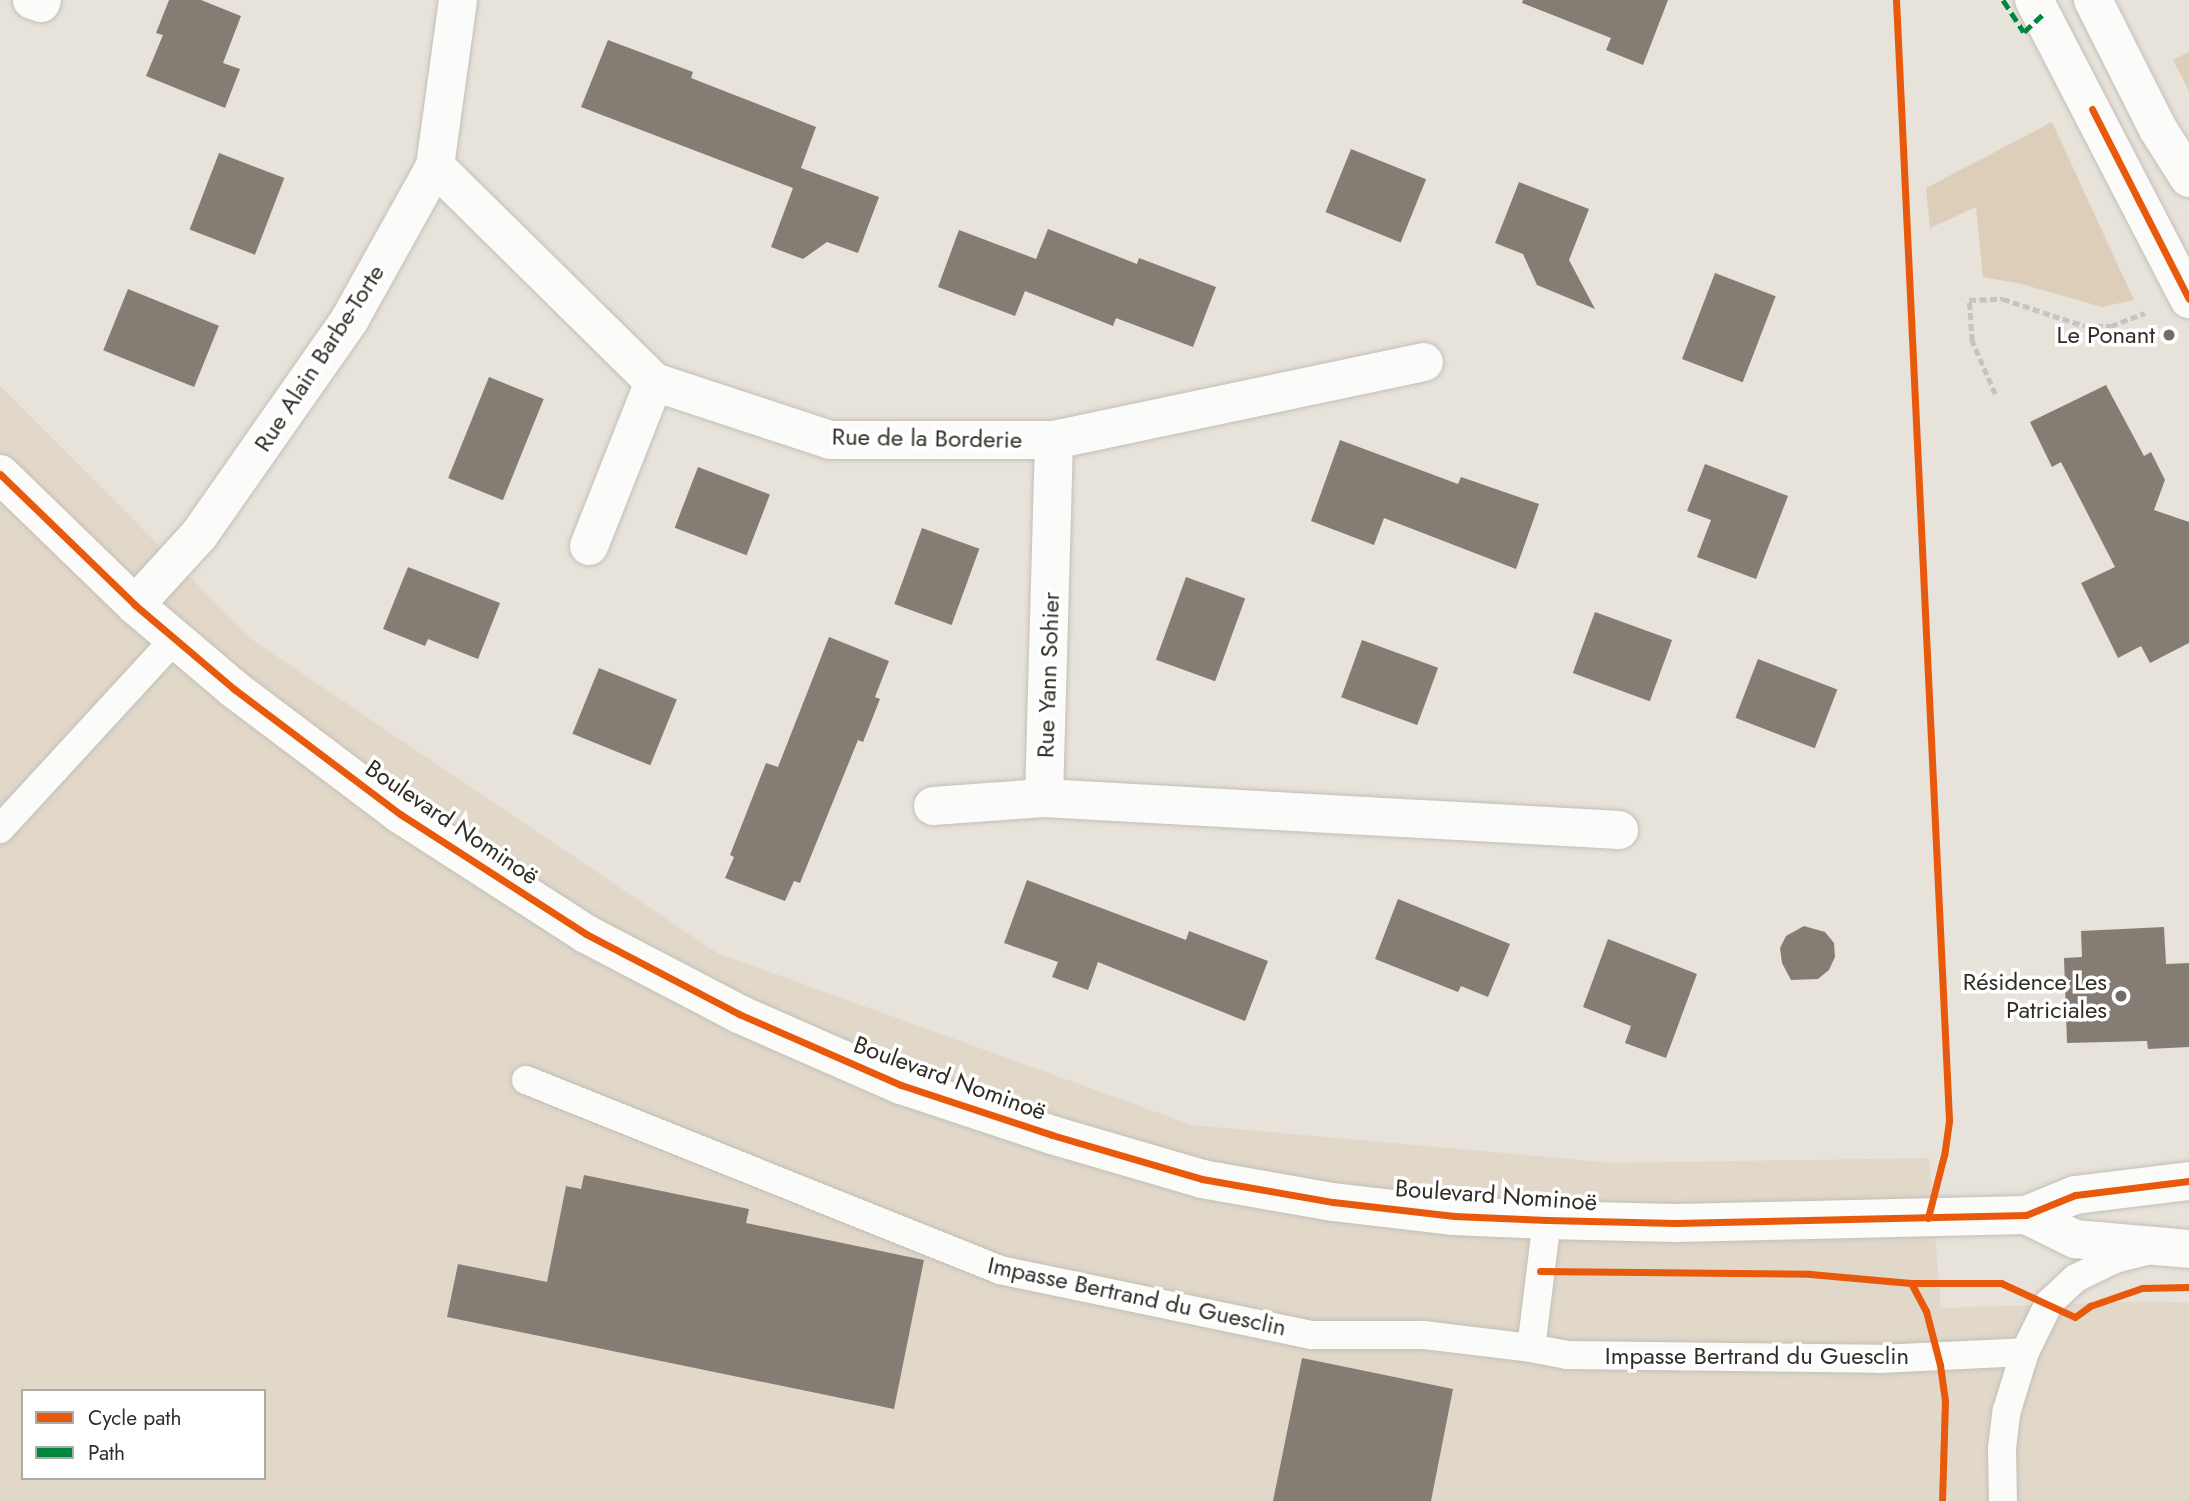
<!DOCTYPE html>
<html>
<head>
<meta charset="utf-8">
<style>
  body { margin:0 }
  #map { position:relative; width:2189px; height:1501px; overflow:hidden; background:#e7e2da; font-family:Jost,sans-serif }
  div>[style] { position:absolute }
  .built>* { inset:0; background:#e1d8c9 }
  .green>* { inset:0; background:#ddceba }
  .building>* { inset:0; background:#857d73; transform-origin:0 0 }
  .path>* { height:4.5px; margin-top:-2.25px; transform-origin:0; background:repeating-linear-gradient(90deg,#c6c3c1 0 7px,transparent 0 10.5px) }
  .roads { filter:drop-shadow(0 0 2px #c2bfb8) drop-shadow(0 0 2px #c2bfb8) }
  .lane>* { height:28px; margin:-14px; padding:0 14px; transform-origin:14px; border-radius:14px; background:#fbfbf9 }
  .street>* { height:38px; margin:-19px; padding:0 19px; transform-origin:19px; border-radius:19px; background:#fbfbf9 }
  .secondary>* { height:38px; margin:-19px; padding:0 19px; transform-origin:19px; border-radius:19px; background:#fbfbf9 }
  .quiet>* { height:5px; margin-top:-2.5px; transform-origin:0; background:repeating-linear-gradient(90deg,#00873e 0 10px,transparent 0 15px) }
  .cycleway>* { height:7px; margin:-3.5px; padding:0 3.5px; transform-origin:3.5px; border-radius:3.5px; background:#e8590c }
  .dots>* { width:19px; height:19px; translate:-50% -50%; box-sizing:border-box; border:4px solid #fff; border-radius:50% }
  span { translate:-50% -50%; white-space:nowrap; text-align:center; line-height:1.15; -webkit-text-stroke:7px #fff; paint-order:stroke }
  .poi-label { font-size:24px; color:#312d27 }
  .right { translate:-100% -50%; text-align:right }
  .street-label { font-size:24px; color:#312d27 }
  .legend { position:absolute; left:21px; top:1389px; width:245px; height:91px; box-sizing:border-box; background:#fff; border:2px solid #adaba9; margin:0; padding:9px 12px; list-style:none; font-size:21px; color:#312d27 }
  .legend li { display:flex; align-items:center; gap:14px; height:35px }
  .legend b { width:35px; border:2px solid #adaba9 }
</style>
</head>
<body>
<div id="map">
  <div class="built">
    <i style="clip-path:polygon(evenodd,0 386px,254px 641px,717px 953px,1192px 1125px,1614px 1163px,1929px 1158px,1941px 1308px,2153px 1301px,2189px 1303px,2189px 1501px,0 1501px,0 386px,23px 1391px,264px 1391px,264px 1478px,23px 1478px,23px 1391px)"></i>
  </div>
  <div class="green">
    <i style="clip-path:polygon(2189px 52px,2189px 91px,2173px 60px)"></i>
    <i style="clip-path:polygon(2052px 122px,2134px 300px,2102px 307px,2022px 284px,1983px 277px,1976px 207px,1930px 228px,1926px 188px)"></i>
  </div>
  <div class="building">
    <i style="clip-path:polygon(169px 0,201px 0,241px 16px,223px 63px,240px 69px,225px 108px,146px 76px,163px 35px,156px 33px)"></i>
    <i style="clip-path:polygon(1523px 0,1668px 0,1643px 65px,1606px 50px,1611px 38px,1522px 3px)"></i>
    <i style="clip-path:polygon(608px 40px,693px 72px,691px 78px,816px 127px,801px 168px,879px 197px,858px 253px,827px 242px,803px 259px,771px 247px,793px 188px,581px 107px)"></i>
    <i style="left:1351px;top:149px;width:81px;height:68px;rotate:22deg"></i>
    <i style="left:219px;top:153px;width:70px;height:82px;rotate:21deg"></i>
    <i style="clip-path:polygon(1519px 182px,1589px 209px,1569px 260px,1595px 309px,1537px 285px,1523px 254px,1495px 243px)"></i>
    <i style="clip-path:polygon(1048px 229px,1137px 264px,1139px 258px,1216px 287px,1193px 347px,1116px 318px,1113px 326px,1025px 291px,1015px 316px,938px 287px,959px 230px,1036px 259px)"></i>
    <i style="left:1715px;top:273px;width:65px;height:92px;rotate:21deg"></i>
    <i style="left:128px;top:289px;width:98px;height:66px;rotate:22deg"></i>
    <i style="left:489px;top:377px;width:59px;height:109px;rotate:22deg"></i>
    <i style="clip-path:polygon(2106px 385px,2144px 456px,2151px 452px,2165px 480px,2154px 510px,2189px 522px,2189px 643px,2150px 663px,2141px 646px,2118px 658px,2081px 583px,2115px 567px,2061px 462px,2052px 467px,2030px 422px)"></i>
    <i style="clip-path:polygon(1340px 440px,1458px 484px,1461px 477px,1539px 504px,1516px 569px,1384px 518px,1374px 545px,1311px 521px)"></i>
    <i style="clip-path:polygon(1705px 464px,1788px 496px,1756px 579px,1697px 557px,1711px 520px,1687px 511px)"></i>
    <i style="left:698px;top:467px;width:77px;height:65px;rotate:21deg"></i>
    <i style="left:922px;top:528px;width:61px;height:81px;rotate:20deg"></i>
    <i style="clip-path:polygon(408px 567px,500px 603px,478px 659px,428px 639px,425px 646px,383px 629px)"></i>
    <i style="left:1186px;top:577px;width:63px;height:88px;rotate:20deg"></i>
    <i style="left:1595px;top:612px;width:82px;height:65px;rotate:20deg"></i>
    <i style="clip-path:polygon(829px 637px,889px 661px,875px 697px,880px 699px,863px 742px,858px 740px,800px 883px,794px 881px,785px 901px,725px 878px,734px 857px,730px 855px,766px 763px,778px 767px)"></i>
    <i style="left:1362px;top:640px;width:81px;height:61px;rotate:20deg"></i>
    <i style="left:1758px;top:659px;width:85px;height:63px;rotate:21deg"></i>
    <i style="left:599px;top:668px;width:84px;height:71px;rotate:22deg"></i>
    <i style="clip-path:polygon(1027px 880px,1186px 940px,1189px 931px,1268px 961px,1245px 1021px,1098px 962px,1088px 990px,1052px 977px,1058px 962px,1004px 943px)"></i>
    <i style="clip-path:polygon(1398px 899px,1510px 944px,1488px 997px,1461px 986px,1458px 992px,1375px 959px)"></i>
    <i style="clip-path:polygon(1804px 926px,1825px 932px,1834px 943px,1835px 957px,1829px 970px,1818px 979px,1791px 980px,1782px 963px,1780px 948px,1786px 936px)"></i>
    <i style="clip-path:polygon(2164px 927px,2166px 964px,2189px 963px,2189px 1047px,2148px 1049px,2147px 1041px,2067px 1043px,2064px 958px,2082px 957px,2081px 931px)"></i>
    <i style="clip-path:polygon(1608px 939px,1697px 974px,1666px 1058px,1625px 1043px,1631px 1026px,1583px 1007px)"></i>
    <i style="clip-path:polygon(584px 1175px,749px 1209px,746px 1223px,924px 1260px,894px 1409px,447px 1317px,458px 1264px,547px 1282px,566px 1186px,581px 1189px)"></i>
    <i style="clip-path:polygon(1302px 1358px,1453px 1389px,1431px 1501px,1273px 1501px)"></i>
  </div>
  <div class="path">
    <i style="left:1995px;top:394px;width:58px;rotate:-113.5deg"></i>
    <i style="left:1972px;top:341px;width:41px;rotate:-94.2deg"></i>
    <i style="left:1969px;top:300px;width:34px;rotate:-2deg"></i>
    <i style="left:2003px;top:299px;width:86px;rotate:18.2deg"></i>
    <i style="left:2085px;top:326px;width:26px"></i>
    <i style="left:2111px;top:326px;width:36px;rotate:-21deg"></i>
    <i style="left:1579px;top:1271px;width:231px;rotate:0.7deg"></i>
    <i style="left:1810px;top:1274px;width:101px;rotate:5.1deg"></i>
    <i style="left:1911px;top:1283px;width:38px;rotate:63deg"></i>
    <i style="left:1911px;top:1283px;width:90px"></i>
    <i style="left:2001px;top:1283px;width:12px;rotate:24deg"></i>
    <i style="left:1942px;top:1501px;width:104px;rotate:-88.9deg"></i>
  </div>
  <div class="roads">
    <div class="lane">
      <i style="left:0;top:829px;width:257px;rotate:-47.4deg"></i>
      <i style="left:526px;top:1080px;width:511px;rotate:21.84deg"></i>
      <i style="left:1000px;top:1270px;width:319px;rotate:11.8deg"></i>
      <i style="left:1312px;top:1335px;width:112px"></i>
      <i style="left:1424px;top:1335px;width:108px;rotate:6.9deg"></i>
      <i style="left:1547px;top:1220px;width:129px;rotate:97.1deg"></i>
      <i style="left:1531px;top:1348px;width:37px;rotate:11deg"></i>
      <i style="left:1567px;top:1355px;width:312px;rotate:0.7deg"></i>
      <i style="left:1879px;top:1359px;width:146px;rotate:-2.7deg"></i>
      <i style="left:2003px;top:1501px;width:53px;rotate:-91.1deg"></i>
      <i style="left:2002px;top:1448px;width:38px;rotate:-83deg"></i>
      <i style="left:2007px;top:1410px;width:61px;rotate:-72.8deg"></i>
      <i style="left:2025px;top:1352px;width:55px;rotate:-63.9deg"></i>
      <i style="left:2049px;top:1303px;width:37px;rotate:-43deg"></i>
      <i style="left:2076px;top:1278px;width:43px;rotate:-26deg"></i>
      <i style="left:2115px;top:1259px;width:32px;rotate:-14deg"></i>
    </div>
    <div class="street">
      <i style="left:32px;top:0;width:9px;rotate:18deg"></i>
      <i style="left:41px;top:3px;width:3px;rotate:-72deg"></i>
      <i style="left:435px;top:166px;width:308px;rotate:44.6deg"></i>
      <i style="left:654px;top:382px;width:185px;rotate:18.2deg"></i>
      <i style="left:830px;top:440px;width:224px"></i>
      <i style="left:1054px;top:440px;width:378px;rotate:-11.9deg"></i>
      <i style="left:589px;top:546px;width:176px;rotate:-68.4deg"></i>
      <i style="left:135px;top:605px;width:95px;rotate:-47.6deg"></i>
      <i style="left:199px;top:535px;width:264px;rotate:-55deg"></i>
      <i style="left:350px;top:319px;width:175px;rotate:-60.9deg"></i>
      <i style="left:435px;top:166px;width:168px;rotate:-82.1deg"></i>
      <i style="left:1044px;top:798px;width:576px;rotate:3.19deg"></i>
      <i style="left:933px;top:806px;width:111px;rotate:-4.1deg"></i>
      <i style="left:1044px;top:798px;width:358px;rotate:-88.4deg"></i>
    </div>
    <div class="secondary">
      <i style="left:2034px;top:0;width:337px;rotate:62.6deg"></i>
      <i style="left:2093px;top:0;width:144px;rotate:63.3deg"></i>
      <i style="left:2158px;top:129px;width:58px;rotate:57.7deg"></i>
      <i style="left:0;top:474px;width:188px;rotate:44.1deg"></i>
      <i style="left:135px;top:605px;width:130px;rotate:40.3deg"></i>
      <i style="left:234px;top:689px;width:208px;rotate:37deg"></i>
      <i style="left:400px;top:814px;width:221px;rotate:32.8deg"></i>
      <i style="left:586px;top:934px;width:173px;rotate:27.6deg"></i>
      <i style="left:739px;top:1014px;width:177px;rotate:23.7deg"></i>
      <i style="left:901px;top:1085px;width:159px;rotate:18.3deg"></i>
      <i style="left:1052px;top:1135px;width:156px;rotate:16.3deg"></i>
      <i style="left:1202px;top:1179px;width:133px;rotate:10deg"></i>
      <i style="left:1333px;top:1202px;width:122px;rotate:6.6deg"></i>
      <i style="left:1454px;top:1216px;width:93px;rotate:2.5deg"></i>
      <i style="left:1547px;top:1220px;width:129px;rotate:1.3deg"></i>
      <i style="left:1676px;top:1223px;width:350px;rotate:-1.3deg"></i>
      <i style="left:2026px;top:1215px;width:53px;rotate:-22.2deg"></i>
      <i style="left:2075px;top:1195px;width:115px;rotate:-7deg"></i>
      <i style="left:2026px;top:1215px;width:55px;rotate:26.1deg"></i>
      <i style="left:2075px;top:1239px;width:114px;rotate:5deg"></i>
    </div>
  </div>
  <div class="quiet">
    <i style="left:2003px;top:0;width:38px;rotate:57deg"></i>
    <i style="left:2024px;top:32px;width:25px;rotate:-43deg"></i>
  </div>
  <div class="cycleway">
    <i style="left:1896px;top:0;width:1122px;rotate:87.29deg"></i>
    <i style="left:1949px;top:1121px;width:34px;rotate:98deg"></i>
    <i style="left:1944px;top:1155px;width:65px;rotate:104.3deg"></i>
    <i style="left:2092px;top:109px;width:213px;rotate:63deg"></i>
    <i style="left:0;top:474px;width:188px;rotate:44.1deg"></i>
    <i style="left:135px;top:605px;width:130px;rotate:40.3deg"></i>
    <i style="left:234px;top:689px;width:208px;rotate:37deg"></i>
    <i style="left:400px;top:814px;width:221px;rotate:32.8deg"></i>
    <i style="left:586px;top:934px;width:173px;rotate:27.6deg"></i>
    <i style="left:739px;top:1014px;width:177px;rotate:23.7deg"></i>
    <i style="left:901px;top:1085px;width:159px;rotate:18.3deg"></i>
    <i style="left:1052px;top:1135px;width:156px;rotate:16.3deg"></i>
    <i style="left:1202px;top:1179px;width:133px;rotate:10deg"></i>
    <i style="left:1333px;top:1202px;width:122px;rotate:6.6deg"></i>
    <i style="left:1454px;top:1216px;width:93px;rotate:2.5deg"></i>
    <i style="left:1547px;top:1220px;width:129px;rotate:1.3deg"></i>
    <i style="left:1676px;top:1223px;width:350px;rotate:-1.3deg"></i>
    <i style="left:2026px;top:1215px;width:53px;rotate:-22.2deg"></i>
    <i style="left:2075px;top:1195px;width:115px;rotate:-7deg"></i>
    <i style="left:1540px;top:1271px;width:270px;rotate:0.6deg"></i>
    <i style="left:1810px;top:1274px;width:101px;rotate:5.1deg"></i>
    <i style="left:1911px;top:1283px;width:32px;rotate:62deg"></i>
    <i style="left:1926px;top:1311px;width:56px;rotate:75.5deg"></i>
    <i style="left:1940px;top:1365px;width:36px;rotate:82deg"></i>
    <i style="left:1945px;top:1401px;width:100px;rotate:91.7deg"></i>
    <i style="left:1911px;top:1283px;width:90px"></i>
    <i style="left:2001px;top:1283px;width:81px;rotate:24.7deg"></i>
    <i style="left:2075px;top:1317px;width:19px;rotate:-36deg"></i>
    <i style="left:2090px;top:1306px;width:55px;rotate:-19.1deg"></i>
    <i style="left:2142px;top:1288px;width:47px;rotate:-1.2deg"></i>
  </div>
  <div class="dots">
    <i style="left:2169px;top:335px;background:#716c66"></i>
    <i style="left:2121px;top:996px;background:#716c66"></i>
  </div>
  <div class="poi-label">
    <span class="right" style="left:2155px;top:335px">Le Ponant</span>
    <span class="right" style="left:2107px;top:996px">Résidence Les<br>Patriciales</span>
  </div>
  <div class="street-label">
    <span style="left:319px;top:358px;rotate:-57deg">Rue Alain Barbe-Torte</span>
    <span style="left:927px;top:438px;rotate:1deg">Rue de la Borderie</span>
    <span style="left:1048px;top:675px;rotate:-88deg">Rue Yann Sohier</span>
    <span style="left:452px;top:822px;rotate:34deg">Boulevard Nominoë</span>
    <span style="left:950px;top:1078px;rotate:20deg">Boulevard Nominoë</span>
    <span style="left:1496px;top:1195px;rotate:4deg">Boulevard Nominoë</span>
    <span style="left:1137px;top:1296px;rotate:12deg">Impasse Bertrand du Guesclin</span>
    <span style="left:1757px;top:1356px">Impasse Bertrand du Guesclin</span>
  </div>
  <ul class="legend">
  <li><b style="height:9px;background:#e8590c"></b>Cycle path</li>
  <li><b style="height:9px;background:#00873e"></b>Path</li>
  </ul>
</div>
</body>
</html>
